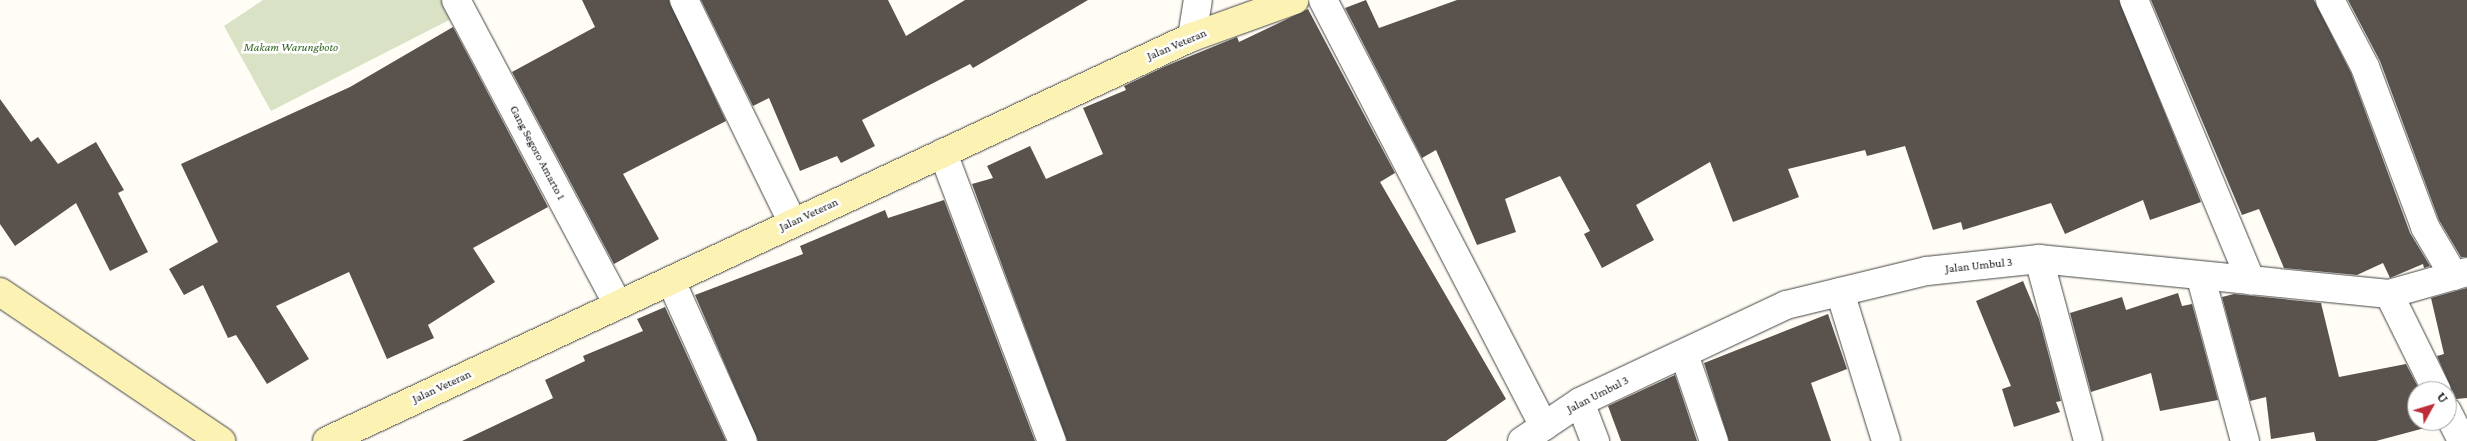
<!DOCTYPE html>
<html>
<head>
<meta charset="utf-8">
<style>
  body { margin:0 }
  #map { position:relative; width:2467px; height:441px; overflow:hidden; background:#fffdf5; font-family:"Crimson Pro",serif }
  div>[style] { position:absolute }
  .cemetery>* { inset:0; background:#d9e2c5 }
  .building>* { inset:0; background:#59524d }
  .roads { filter:drop-shadow(0 0 1px #444) drop-shadow(0 0 1px #444) }
  .minor>* { height:28px; margin:-14px; padding:0 14px; transform-origin:14px; border-radius:14px; background:#fff }
  .tertiary>* { height:28px; margin:-14px; padding:0 14px; transform-origin:14px; border-radius:14px; background:#fff }
  .secondary>* { height:28px; margin:-14px; padding:0 14px; transform-origin:14px; border-radius:14px; background:#fcf2b3 }
  span { translate:-50% -50%; white-space:nowrap; text-align:center; line-height:1.15; -webkit-text-stroke:5px #fff; paint-order:stroke }
  .street-label { font-size:12px; color:#111 }
  .park-label { font-size:12px; color:#326822; font-style:italic }
  .north { position:absolute; left:2407px; top:381px; width:50px; height:50px; box-sizing:border-box; background:#fff; border:1px solid #a0a0a0; border-radius:50%; rotate:51deg; font-size:14px; font-weight:700; line-height:20px; text-align:center; color:#111 }
  .north::after { content:''; display:block; margin:auto; width:18px; height:22px; background:#bd2c37; clip-path:polygon(50% 0,100% 100%,50% 72%,0 100%) }
</style>
</head>
<body>
<div id="map">
  <div class="cemetery">
    <i style="clip-path:polygon(263px 0,448px 0,457px 16px,271px 111px,224px 26px)"></i>
  </div>
  <div class="building">
    <i style="clip-path:polygon(582px 0,669px 0,726px 121px,623px 174px,659px 239px,614px 264px,512px 72px,595px 27px)"></i>
    <i style="clip-path:polygon(701px 0,888px 0,906px 36px,965px 0,1088px 0,973px 68px,970px 64px,862px 120px,875px 146px,841px 163px,837px 156px,800px 171px,769px 98px,753px 106px)"></i>
    <i style="clip-path:polygon(1366px 0,1379px 28px,1457px 0,2119px 0,2201px 202px,2150px 220px,2143px 200px,2065px 234px,2051px 203px,1963px 230px,1961px 222px,1933px 230px,1905px 146px,1867px 156px,1865px 150px,1788px 169px,1799px 197px,1733px 222px,1710px 162px,1636px 205px,1654px 240px,1602px 268px,1584px 234px,1590px 231px,1560px 176px,1505px 199px,1516px 232px,1477px 245px,1436px 150px,1422px 158px,1345px 8px)"></i>
    <i style="clip-path:polygon(2151px 0,2314px 0,2351px 73px,2410px 233px,2430px 266px,2424px 268px,2423px 264px,2390px 278px,2383px 263px,2357px 275px,2284px 268px,2259px 209px,2242px 215px)"></i>
    <i style="clip-path:polygon(2348px 0,2467px 0,2467px 257px,2461px 257px,2439px 220px,2380px 61px)"></i>
    <i style="clip-path:polygon(1308px 9px,1395px 173px,1380px 182px,1506px 399px,1446px 441px,1067px 441px,972px 184px,993px 178px,987px 166px,1030px 146px,1046px 179px,1103px 154px,1083px 108px,1126px 90px,1124px 86px,1166px 66px,1237px 37px,1239px 42px)"></i>
    <i style="clip-path:polygon(453px 27px,548px 207px,473px 248px,495px 282px,428px 325px,434px 338px,387px 359px,349px 272px,276px 306px,309px 359px,267px 384px,236px 335px,228px 338px,203px 285px,184px 295px,169px 269px,218px 242px,181px 164px,350px 87px)"></i>
    <i style="clip-path:polygon(0 99px,31px 142px,38px 137px,58px 164px,96px 142px,124px 190px,118px 193px,148px 252px,110px 271px,76px 203px,15px 246px,0 224px)"></i>
    <i style="clip-path:polygon(944px 200px,1035px 441px,758px 441px,695px 295px,803px 254px,800px 246px,885px 210px,888px 218px)"></i>
    <i style="clip-path:polygon(2023px 281px,2039px 319px,2061px 401px,2056px 402px,2060px 412px,2014px 427px,2002px 389px,2011px 386px,1976px 301px)"></i>
    <i style="clip-path:polygon(2467px 288px,2467px 398px,2456px 399px,2437px 356px,2444px 354px,2431px 298px)"></i>
    <i style="clip-path:polygon(2178px 293px,2182px 306px,2192px 304px,2218px 400px,2160px 411px,2151px 373px,2091px 392px,2070px 313px,2122px 297px,2126px 310px)"></i>
    <i style="clip-path:polygon(2234px 294px,2321px 303px,2339px 377px,2406px 364px,2420px 391px,2417px 421px,2435px 421px,2436px 425px,2376px 441px,2316px 441px,2314px 432px,2271px 439px,2266px 397px,2250px 401px,2222px 297px)"></i>
    <i style="clip-path:polygon(665px 307px,726px 441px,462px 441px,553px 398px,545px 380px,585px 361px,583px 356px,643px 331px,637px 319px)"></i>
    <i style="clip-path:polygon(1828px 314px,1847px 369px,1811px 383px,1831px 441px,1729px 441px,1704px 363px)"></i>
    <i style="clip-path:polygon(1675px 375px,1697px 441px,1621px 441px,1608px 406px)"></i>
  </div>
  <div class="roads">
    <div class="minor">
      <i style="left:456px;top:0;width:345px;rotate:62deg"></i>
      <i style="left:684px;top:0;width:248px;rotate:64deg"></i>
      <i style="left:1323px;top:0;width:480px;rotate:62.6deg"></i>
      <i style="left:2134px;top:0;width:304px;rotate:67.4deg"></i>
      <i style="left:2330px;top:0;width:76px;rotate:62.4deg"></i>
      <i style="left:2365px;top:67px;width:171px;rotate:69.4deg"></i>
      <i style="left:2425px;top:227px;width:57px;rotate:59.4deg"></i>
      <i style="left:943px;top:153px;width:308px;rotate:69.3deg"></i>
      <i style="left:2039px;top:259px;width:188px;rotate:74.9deg"></i>
      <i style="left:2201px;top:278px;width:169px;rotate:74.9deg"></i>
      <i style="left:671px;top:281px;width:175px;rotate:65.8deg"></i>
      <i style="left:1840px;top:292px;width:156px;rotate:72.8deg"></i>
      <i style="left:2389px;top:294px;width:108px;rotate:63.7deg"></i>
      <i style="left:1684px;top:354px;width:92px;rotate:71deg"></i>
      <i style="left:1580px;top:402px;width:42px;rotate:69deg"></i>
      <i style="left:2447px;top:411px;width:34px;rotate:63deg"></i>
      <i style="left:1522px;top:441px;width:70px;rotate:-33.9deg"></i>
      <i style="left:1580px;top:402px;width:228px;rotate:-25.2deg"></i>
      <i style="left:1786px;top:305px;width:145px;rotate:-13.6deg"></i>
      <i style="left:1927px;top:271px;width:113px;rotate:-6.1deg"></i>
      <i style="left:2039px;top:259px;width:352px;rotate:5.7deg"></i>
      <i style="left:2389px;top:294px;width:81px;rotate:-15.8deg"></i>
    </div>
    <div class="tertiary">
      <i style="left:1192px;top:37px;width:37px;rotate:-81deg"></i>
    </div>
    <div class="secondary">
      <i style="left:0;top:292px;width:267px;rotate:34deg"></i>
      <i style="left:327px;top:441px;width:955px;rotate:-25.04deg"></i>
      <i style="left:1192px;top:37px;width:109px;rotate:-19.8deg"></i>
    </div>
  </div>
  <div class="street-label">
    <span style="left:1177px;top:45px;rotate:-23deg">Jalan Veteran</span>
    <span style="left:537px;top:153px;rotate:62deg">Gang Segoro Amarto 1</span>
    <span style="left:809px;top:215px;rotate:-25deg">Jalan Veteran</span>
    <span style="left:1979px;top:266px;rotate:-6deg">Jalan Umbul 3</span>
    <span style="left:442px;top:387px;rotate:-25deg">Jalan Veteran</span>
    <span style="left:1598px;top:395px;rotate:-27deg">Jalan Umbul 3</span>
  </div>
  <div class="park-label">
    <span style="left:291px;top:48px">Makam Warungboto</span>
  </div>
  <div class="north">U</div>
</div>
</body>
</html>
